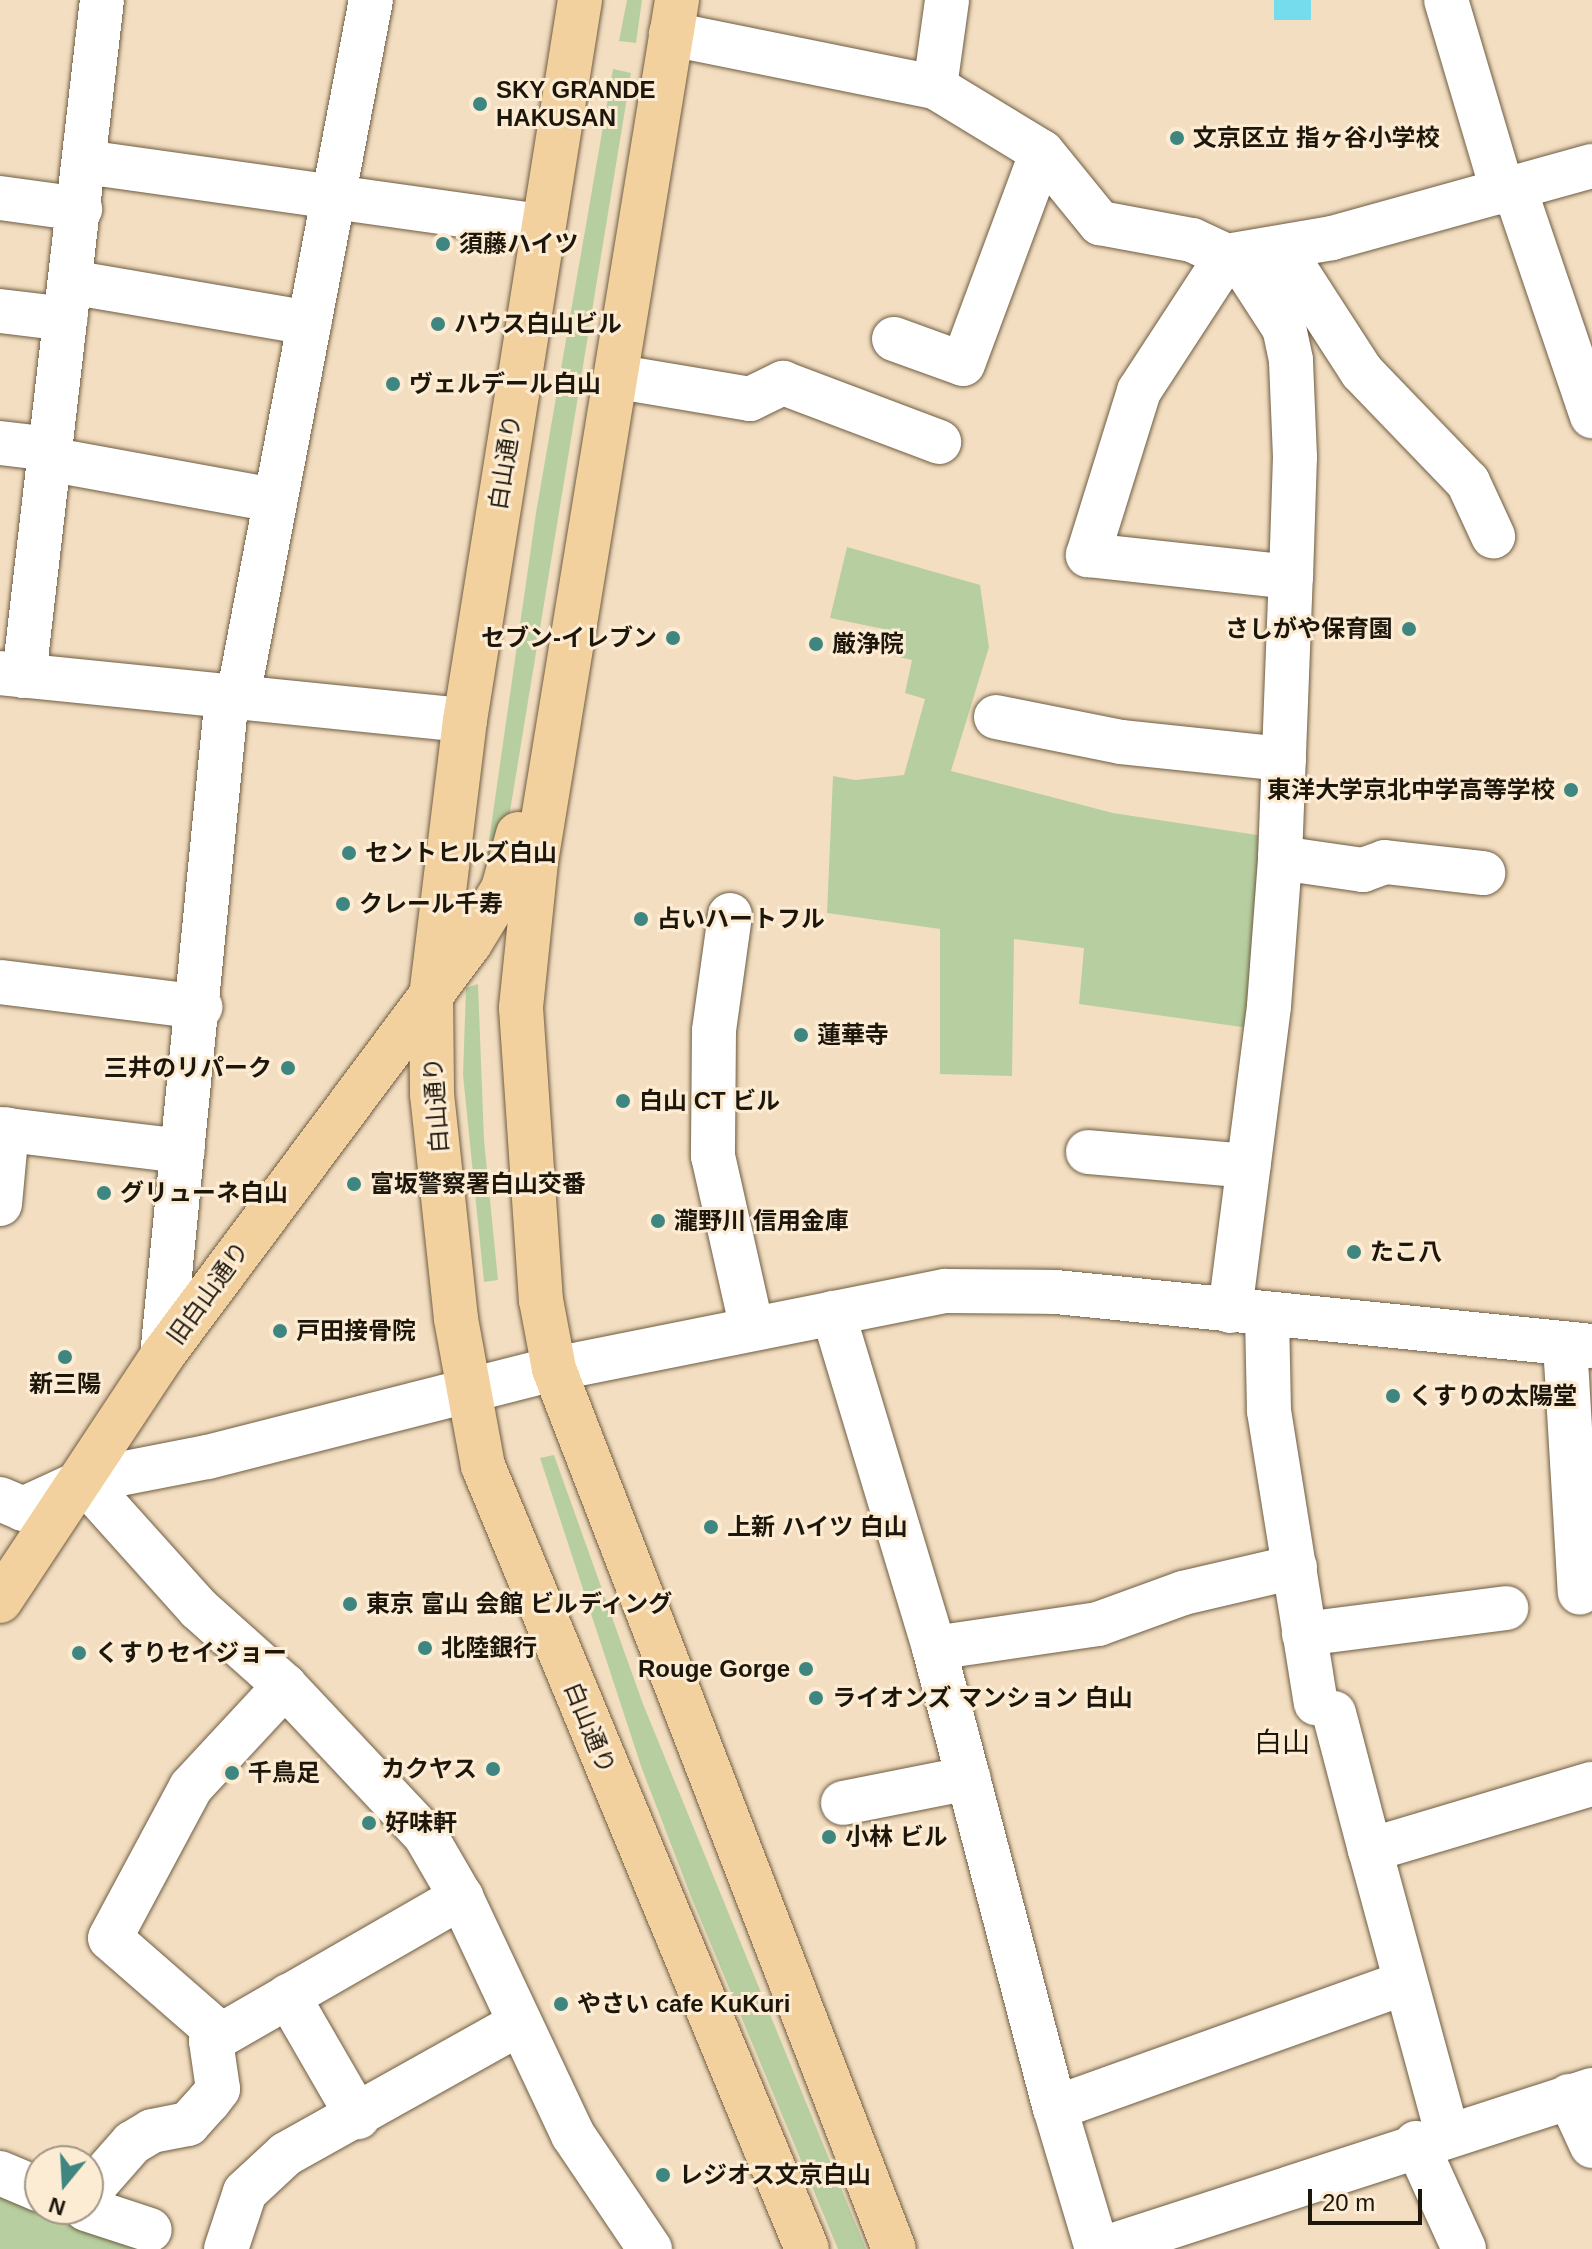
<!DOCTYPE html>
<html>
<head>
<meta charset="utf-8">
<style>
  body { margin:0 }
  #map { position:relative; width:1592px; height:2249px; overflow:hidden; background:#f3dec1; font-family:Helvetica,"Noto Sans JP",sans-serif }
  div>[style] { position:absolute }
  .green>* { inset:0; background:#b7cfa0 }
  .water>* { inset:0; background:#75dced; transform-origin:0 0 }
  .roads { filter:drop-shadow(0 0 2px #6f5d43) drop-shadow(0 0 2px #6f5d43) }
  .minor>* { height:44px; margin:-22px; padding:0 22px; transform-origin:22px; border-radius:22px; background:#fff }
  .major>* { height:44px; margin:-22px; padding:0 22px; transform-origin:22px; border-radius:22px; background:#f2d19e }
  .dots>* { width:22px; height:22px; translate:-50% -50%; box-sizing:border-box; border:4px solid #fdecd4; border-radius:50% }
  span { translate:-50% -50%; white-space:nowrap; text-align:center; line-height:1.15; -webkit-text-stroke:6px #fdecd4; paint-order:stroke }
  .poi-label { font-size:24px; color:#1d160b; font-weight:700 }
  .left { translate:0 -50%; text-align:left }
  .right { translate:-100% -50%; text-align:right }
  .street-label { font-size:24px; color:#1d160b }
  .quarter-label { font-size:28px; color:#1d160b }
  .north { position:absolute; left:24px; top:2145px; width:80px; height:80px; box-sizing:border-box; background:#fdecd4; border:2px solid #a39684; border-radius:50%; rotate:198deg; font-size:22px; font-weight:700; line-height:32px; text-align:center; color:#1d160b }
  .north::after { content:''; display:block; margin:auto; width:28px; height:36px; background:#3f8680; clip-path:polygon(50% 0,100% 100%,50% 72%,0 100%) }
  .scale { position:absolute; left:1308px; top:2189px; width:114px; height:36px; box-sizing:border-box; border:4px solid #1d160b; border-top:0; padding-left:10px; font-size:24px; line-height:28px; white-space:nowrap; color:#1d160b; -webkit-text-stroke:6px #fdecd4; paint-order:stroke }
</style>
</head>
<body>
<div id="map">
  <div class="green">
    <i style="clip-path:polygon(627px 0,642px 0,636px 43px,619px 41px)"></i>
    <i style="clip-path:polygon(613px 69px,631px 73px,503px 854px,484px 876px,536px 513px)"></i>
    <i style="clip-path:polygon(847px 547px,980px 585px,989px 647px,951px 771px,1113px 813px,1270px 837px,1256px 1029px,1079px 1004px,1084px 948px,1014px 939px,1012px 1076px,940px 1074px,940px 929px,827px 913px,833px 776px,855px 780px,904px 775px,925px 699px,905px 693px,912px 660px,894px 656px,898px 632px,830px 618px)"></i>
    <i style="clip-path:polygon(478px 984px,484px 1140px,498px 1280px,484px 1282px,463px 1075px,466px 988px)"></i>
    <i style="clip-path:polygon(554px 1455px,643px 1704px,866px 2249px,838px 2249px,692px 1899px,642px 1769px,540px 1458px)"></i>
    <i style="clip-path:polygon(0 2179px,40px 2209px,60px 2209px,139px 2249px,0 2249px)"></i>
  </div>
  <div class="water">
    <i style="left:1274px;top:0;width:37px;height:20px"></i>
  </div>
  <div class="roads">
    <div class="minor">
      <i style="left:1446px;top:0;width:201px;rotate:73.5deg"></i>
      <i style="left:671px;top:34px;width:269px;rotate:11.4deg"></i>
      <i style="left:935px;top:87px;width:125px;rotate:31.3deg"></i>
      <i style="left:1042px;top:152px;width:92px;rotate:50.8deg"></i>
      <i style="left:1100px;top:223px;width:94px;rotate:10.5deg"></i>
      <i style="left:1192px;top:240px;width:38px;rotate:25deg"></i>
      <i style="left:1227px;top:256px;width:107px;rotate:-9.7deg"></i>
      <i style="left:1332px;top:238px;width:270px;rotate:-15.5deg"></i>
      <i style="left:935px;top:87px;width:88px;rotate:-82.1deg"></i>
      <i style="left:85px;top:162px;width:460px;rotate:8deg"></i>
      <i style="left:1515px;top:190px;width:239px;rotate:71.2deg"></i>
      <i style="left:0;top:198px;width:81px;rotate:7.8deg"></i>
      <i style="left:1283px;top:250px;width:145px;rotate:57.1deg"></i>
      <i style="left:1362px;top:372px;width:153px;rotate:46.1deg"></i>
      <i style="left:1468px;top:482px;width:60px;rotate:65.2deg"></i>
      <i style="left:70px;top:282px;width:243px;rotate:9.7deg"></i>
      <i style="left:0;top:311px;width:66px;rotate:6.9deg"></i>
      <i style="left:894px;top:339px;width:73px;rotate:19.9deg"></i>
      <i style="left:963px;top:364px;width:226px;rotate:-69.6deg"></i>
      <i style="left:619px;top:377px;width:133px;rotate:9.5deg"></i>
      <i style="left:750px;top:399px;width:37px;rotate:-26deg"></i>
      <i style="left:783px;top:383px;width:167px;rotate:20.7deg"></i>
      <i style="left:0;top:443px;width:50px;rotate:6.8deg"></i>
      <i style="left:48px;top:459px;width:230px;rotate:10.3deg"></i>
      <i style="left:0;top:673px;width:467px;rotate:5.8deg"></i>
      <i style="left:24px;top:676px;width:680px;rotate:-83.42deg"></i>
      <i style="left:238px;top:697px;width:710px;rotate:-79.2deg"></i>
      <i style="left:996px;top:717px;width:127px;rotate:11.3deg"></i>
      <i style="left:1121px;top:742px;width:164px;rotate:6deg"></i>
      <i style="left:1280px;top:858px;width:84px;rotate:8.2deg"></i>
      <i style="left:1363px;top:870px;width:23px;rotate:-20deg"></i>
      <i style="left:1385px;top:862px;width:99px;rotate:6.4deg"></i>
      <i style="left:730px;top:915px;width:117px;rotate:97.9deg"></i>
      <i style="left:714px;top:1031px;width:125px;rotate:90.5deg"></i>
      <i style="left:713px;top:1156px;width:177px;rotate:77.3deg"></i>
      <i style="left:0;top:982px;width:202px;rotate:7.1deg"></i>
      <i style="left:0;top:1129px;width:184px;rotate:6.9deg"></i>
      <i style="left:1088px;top:1152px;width:161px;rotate:5deg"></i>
      <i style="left:0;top:1204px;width:75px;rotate:-84.7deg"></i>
      <i style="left:1230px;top:1311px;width:307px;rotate:-82.7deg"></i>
      <i style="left:1269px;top:1006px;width:148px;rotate:-85.7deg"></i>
      <i style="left:1280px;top:858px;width:281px;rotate:-87.8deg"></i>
      <i style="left:1291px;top:577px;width:120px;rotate:-88.1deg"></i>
      <i style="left:1295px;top:457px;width:97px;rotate:-92.4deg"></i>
      <i style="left:1291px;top:360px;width:33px;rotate:-102deg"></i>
      <i style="left:1284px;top:328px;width:68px;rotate:-123deg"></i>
      <i style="left:1247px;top:271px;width:25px;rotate:-143deg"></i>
      <i style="left:1227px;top:256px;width:161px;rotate:123.1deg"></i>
      <i style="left:1139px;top:391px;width:172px;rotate:107.3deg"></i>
      <i style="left:1088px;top:555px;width:204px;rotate:6.2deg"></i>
      <i style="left:833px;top:1313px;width:350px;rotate:73.2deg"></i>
      <i style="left:934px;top:1648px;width:476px;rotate:75.3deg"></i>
      <i style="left:1267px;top:1315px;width:96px;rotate:88.8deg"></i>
      <i style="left:1269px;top:1411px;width:296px;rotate:80.9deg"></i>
      <i style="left:1565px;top:1344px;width:249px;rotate:86.6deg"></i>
      <i style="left:162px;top:1356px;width:663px;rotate:-84.38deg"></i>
      <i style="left:84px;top:1481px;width:172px;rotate:48.1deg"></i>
      <i style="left:199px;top:1609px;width:115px;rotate:41.8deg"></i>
      <i style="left:285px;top:1686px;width:204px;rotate:46.8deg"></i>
      <i style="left:425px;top:1835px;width:72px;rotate:59.9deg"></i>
      <i style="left:461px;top:1897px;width:263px;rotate:64.8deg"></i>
      <i style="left:573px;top:2135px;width:138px;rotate:56deg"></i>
      <i style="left:0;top:1499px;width:25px;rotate:23deg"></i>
      <i style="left:23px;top:1509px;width:67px;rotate:-24.7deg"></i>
      <i style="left:84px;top:1481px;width:126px;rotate:-11deg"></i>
      <i style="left:208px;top:1457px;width:357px;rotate:-14.3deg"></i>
      <i style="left:554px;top:1369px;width:399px;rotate:-11.3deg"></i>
      <i style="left:945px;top:1291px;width:111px;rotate:0.5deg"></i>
      <i style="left:1056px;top:1292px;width:539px;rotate:5.75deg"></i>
      <i style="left:1304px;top:1634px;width:204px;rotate:-7.3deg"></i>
      <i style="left:934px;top:1648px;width:166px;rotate:-8.3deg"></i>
      <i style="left:1098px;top:1624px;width:90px;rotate:-20deg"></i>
      <i style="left:1183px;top:1593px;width:115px;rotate:-13.1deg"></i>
      <i style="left:1334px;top:1713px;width:142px;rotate:75.3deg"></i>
      <i style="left:843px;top:1803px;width:128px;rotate:-11.2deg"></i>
      <i style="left:288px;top:1996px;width:140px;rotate:60deg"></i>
      <i style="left:221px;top:2035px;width:147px;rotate:-138.9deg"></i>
      <i style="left:110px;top:1938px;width:171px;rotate:-61.8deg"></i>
      <i style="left:191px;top:1787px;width:138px;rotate:-47.1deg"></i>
      <i style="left:1569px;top:2096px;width:55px;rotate:65.3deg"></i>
      <i style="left:1447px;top:2133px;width:293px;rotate:-105.2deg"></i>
      <i style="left:1370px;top:1850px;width:232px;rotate:-16.6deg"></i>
      <i style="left:1416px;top:2143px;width:116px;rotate:65.6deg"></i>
      <i style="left:0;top:2173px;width:43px;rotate:23deg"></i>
      <i style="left:88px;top:2193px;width:67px;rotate:-48.7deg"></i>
      <i style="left:132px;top:2143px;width:23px;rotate:-31deg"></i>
      <i style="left:152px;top:2131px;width:37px;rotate:-11deg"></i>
      <i style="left:188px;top:2124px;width:31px;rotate:-48deg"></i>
      <i style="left:209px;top:2101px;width:15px;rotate:-53deg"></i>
      <i style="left:218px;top:2089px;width:49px;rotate:-98.3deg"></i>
      <i style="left:211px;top:2041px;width:289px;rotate:-29.9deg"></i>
      <i style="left:86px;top:2209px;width:67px;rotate:18.2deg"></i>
      <i style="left:226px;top:2249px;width:60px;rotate:-71.6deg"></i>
      <i style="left:245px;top:2192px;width:56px;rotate:-42.8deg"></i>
      <i style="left:286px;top:2154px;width:268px;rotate:-29.2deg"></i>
      <i style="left:1097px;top:2249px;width:147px;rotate:-106.6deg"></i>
      <i style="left:1055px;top:2108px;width:371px;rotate:-19.7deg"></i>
      <i style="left:1102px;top:2249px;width:515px;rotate:-17.98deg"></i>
    </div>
    <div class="major">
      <i style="left:580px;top:0;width:729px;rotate:99.07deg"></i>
      <i style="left:465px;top:720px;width:277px;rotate:97deg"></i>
      <i style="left:431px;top:995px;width:99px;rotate:89.4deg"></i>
      <i style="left:432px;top:1094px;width:226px;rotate:83.9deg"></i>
      <i style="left:456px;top:1319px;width:149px;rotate:79.6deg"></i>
      <i style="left:483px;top:1466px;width:847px;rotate:67.52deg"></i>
      <i style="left:677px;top:0;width:873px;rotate:99.29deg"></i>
      <i style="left:536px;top:862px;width:147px;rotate:95.9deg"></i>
      <i style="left:521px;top:1008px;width:293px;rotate:86.1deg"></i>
      <i style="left:541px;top:1300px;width:70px;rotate:79.3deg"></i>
      <i style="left:554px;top:1369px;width:943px;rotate:68.88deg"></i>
      <i style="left:0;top:1601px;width:294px;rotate:-56.5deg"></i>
      <i style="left:162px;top:1356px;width:515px;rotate:-53.29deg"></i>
      <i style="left:470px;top:943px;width:63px;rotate:-58.6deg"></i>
      <i style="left:503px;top:889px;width:57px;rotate:-74.7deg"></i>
    </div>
  </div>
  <div class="dots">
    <i style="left:480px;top:104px;background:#3f8680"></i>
    <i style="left:1177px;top:138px;background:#3f8680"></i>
    <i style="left:443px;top:244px;background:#3f8680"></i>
    <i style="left:438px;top:324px;background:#3f8680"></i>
    <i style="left:393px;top:384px;background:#3f8680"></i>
    <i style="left:1409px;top:629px;background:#3f8680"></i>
    <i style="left:673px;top:638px;background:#3f8680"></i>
    <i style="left:816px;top:644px;background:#3f8680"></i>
    <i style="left:1571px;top:790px;background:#3f8680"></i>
    <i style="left:349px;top:853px;background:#3f8680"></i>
    <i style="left:343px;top:904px;background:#3f8680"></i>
    <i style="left:641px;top:919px;background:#3f8680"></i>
    <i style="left:801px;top:1035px;background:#3f8680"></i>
    <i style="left:288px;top:1068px;background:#3f8680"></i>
    <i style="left:623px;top:1101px;background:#3f8680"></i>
    <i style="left:354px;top:1184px;background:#3f8680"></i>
    <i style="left:104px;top:1193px;background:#3f8680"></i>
    <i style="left:658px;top:1221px;background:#3f8680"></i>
    <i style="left:1354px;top:1252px;background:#3f8680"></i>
    <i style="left:280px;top:1331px;background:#3f8680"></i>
    <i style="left:65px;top:1357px;background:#3f8680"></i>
    <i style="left:1393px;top:1396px;background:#3f8680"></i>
    <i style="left:711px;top:1527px;background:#3f8680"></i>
    <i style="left:350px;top:1604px;background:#3f8680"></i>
    <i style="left:425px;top:1648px;background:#3f8680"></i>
    <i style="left:79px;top:1653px;background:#3f8680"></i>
    <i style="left:806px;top:1669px;background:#3f8680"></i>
    <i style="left:816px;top:1698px;background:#3f8680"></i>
    <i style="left:493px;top:1769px;background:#3f8680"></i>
    <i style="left:232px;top:1773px;background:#3f8680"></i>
    <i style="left:369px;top:1823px;background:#3f8680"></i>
    <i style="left:829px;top:1837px;background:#3f8680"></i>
    <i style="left:561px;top:2004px;background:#3f8680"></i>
    <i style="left:663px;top:2175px;background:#3f8680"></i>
  </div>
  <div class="poi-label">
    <span class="left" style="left:496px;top:104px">SKY GRANDE<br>HAKUSAN</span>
    <span class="left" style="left:1193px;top:138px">文京区立 指ヶ谷小学校</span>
    <span class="left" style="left:459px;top:244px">須藤ハイツ</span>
    <span class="left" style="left:454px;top:324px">ハウス白山ビル</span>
    <span class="left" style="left:409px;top:384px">ヴェルデール白山</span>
    <span class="right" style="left:1393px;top:629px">さしがや保育園</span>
    <span class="right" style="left:657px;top:638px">セブン-イレブン</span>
    <span class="left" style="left:832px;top:644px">厳浄院</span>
    <span class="right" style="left:1555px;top:790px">東洋大学京北中学高等学校</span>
    <span class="left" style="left:365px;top:853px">セントヒルズ白山</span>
    <span class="left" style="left:359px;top:904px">クレール千寿</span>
    <span class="left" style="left:657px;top:919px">占いハートフル</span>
    <span class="left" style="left:817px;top:1035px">蓮華寺</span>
    <span class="right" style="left:272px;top:1068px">三井のリパーク</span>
    <span class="left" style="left:639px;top:1101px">白山 CT ビル</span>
    <span class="left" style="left:370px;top:1184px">富坂警察署白山交番</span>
    <span class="left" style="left:120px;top:1193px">グリューネ白山</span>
    <span class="left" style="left:674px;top:1221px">瀧野川 信用金庫</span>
    <span class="left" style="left:1370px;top:1252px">たこ八</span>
    <span class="left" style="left:296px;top:1331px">戸田接骨院</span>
    <span style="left:65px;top:1384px">新三陽</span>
    <span class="left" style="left:1409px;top:1396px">くすりの太陽堂</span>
    <span class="left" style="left:727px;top:1527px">上新 ハイツ 白山</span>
    <span class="left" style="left:366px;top:1604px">東京 富山 会館 ビルディング</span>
    <span class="left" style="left:441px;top:1648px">北陸銀行</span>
    <span class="left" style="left:95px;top:1653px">くすりセイジョー</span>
    <span class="right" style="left:790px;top:1669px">Rouge Gorge</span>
    <span class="left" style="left:832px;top:1698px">ライオンズ マンション 白山</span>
    <span class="right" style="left:477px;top:1769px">カクヤス</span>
    <span class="left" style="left:248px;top:1773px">千鳥足</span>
    <span class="left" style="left:385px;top:1823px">好味軒</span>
    <span class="left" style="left:845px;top:1837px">小林 ビル</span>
    <span class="left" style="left:577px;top:2004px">やさい cafe KuKuri</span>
    <span class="left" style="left:679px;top:2175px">レジオス文京白山</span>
  </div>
  <div class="street-label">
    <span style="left:505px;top:462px;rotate:-81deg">白山通り</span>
    <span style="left:436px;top:1105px;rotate:-94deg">白山通り</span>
    <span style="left:208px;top:1293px;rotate:-54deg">旧白山通り</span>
    <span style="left:590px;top:1728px;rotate:68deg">白山通り</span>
  </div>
  <div class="quarter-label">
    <span style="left:1282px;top:1743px">白山</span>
  </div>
  <div class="north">N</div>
  <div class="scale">20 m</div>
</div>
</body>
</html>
